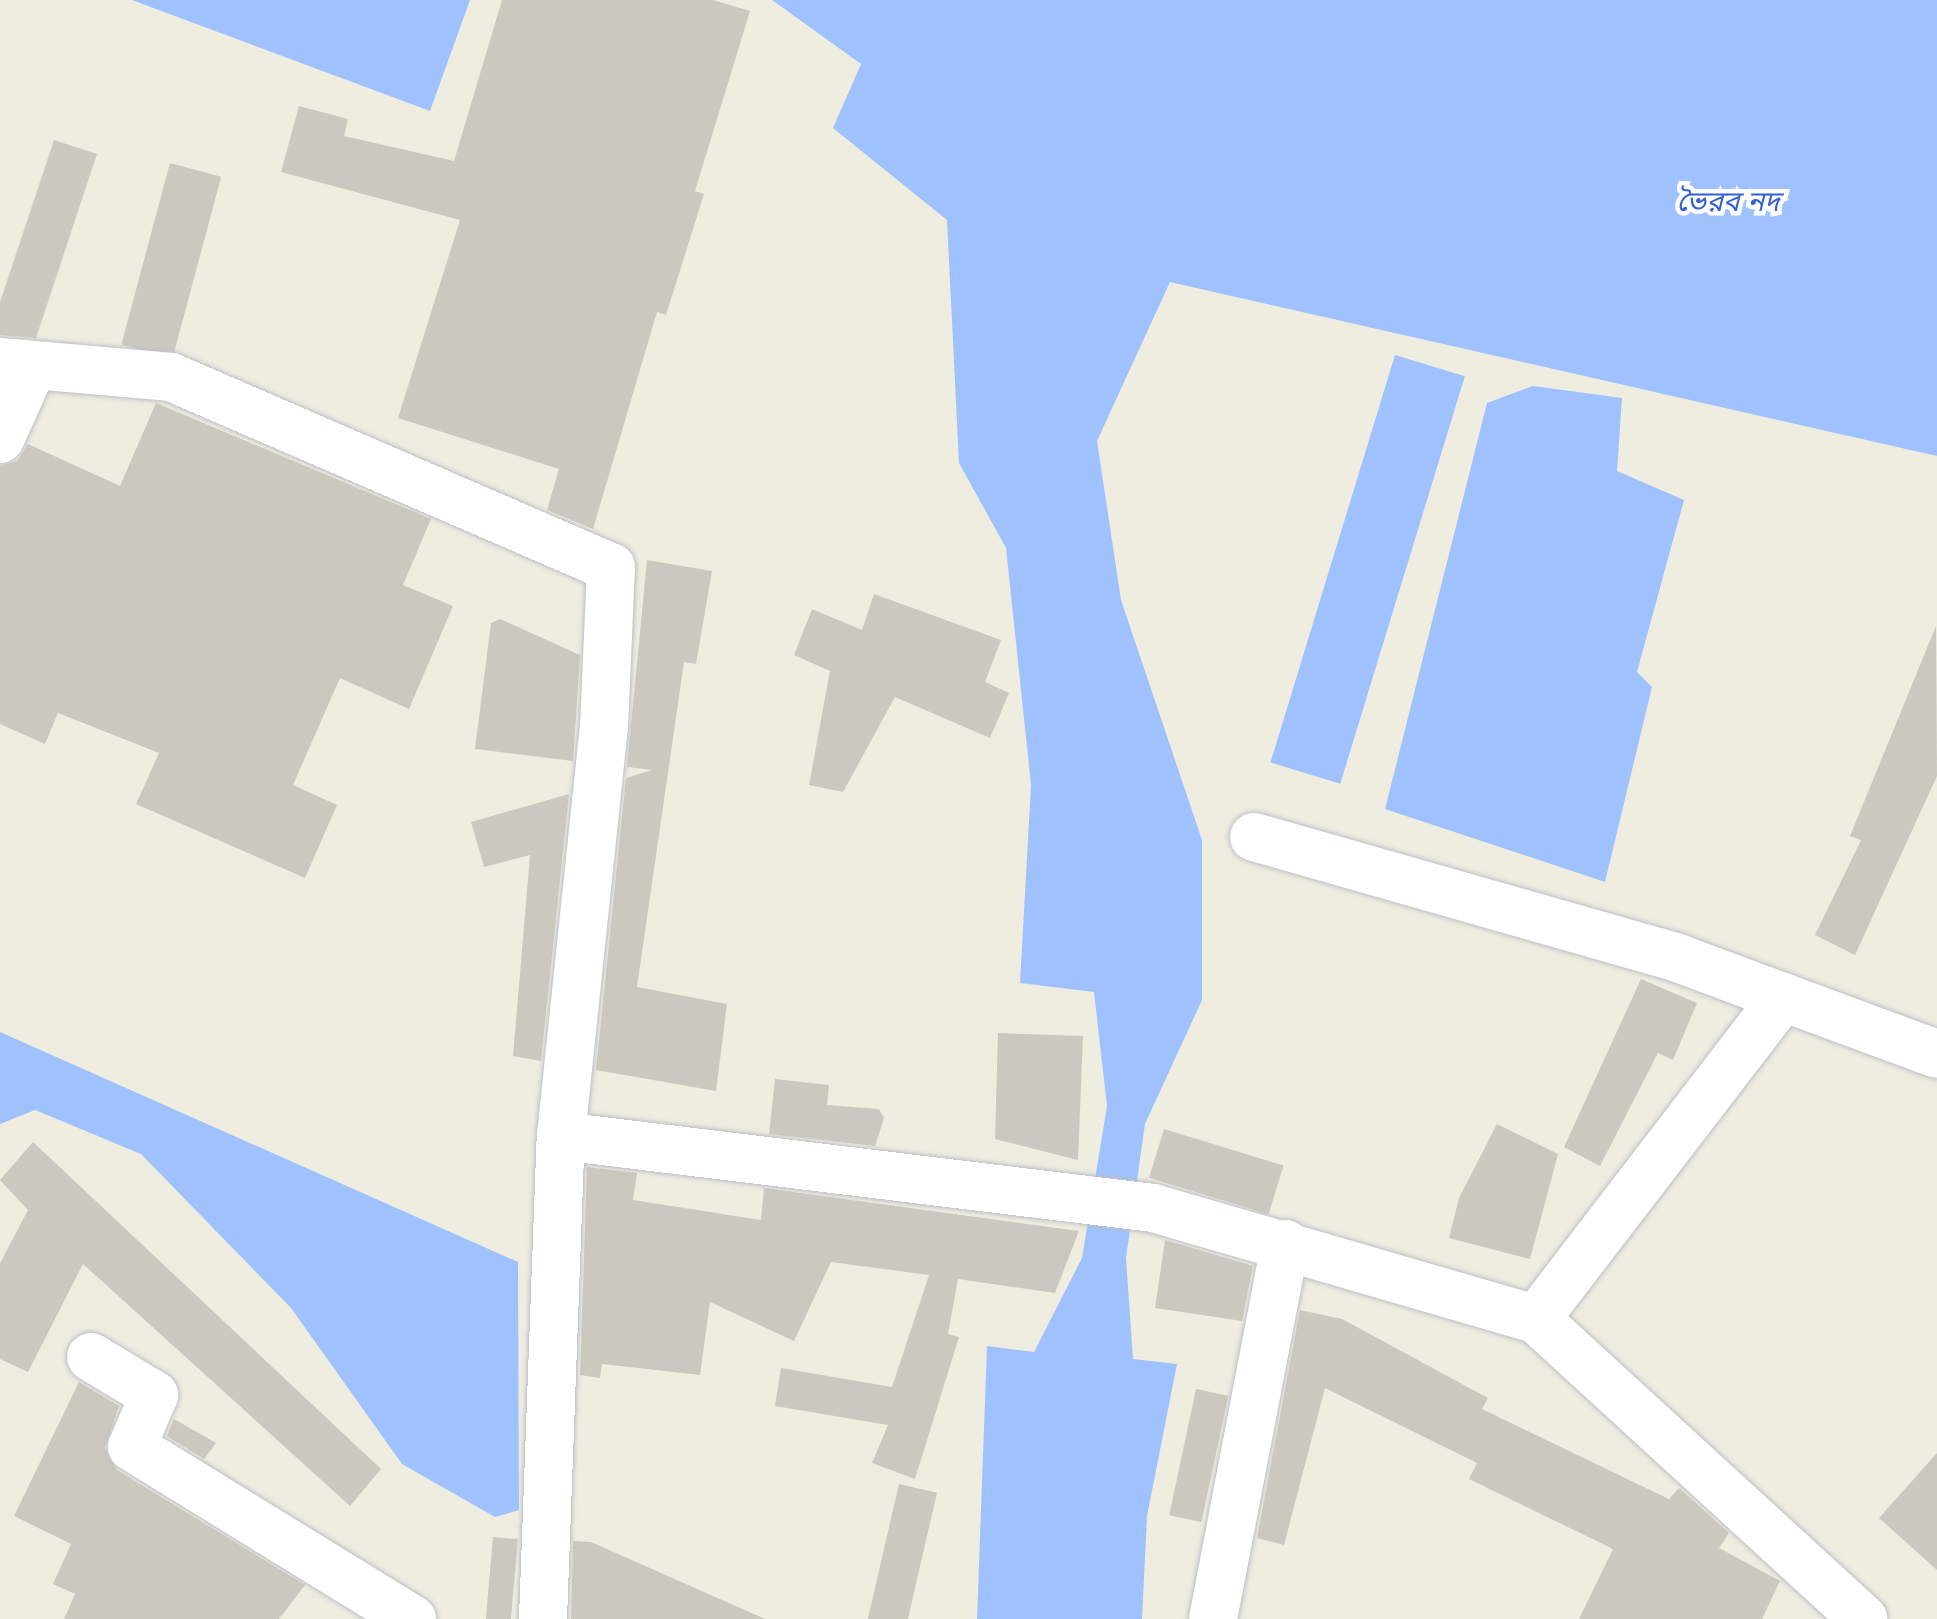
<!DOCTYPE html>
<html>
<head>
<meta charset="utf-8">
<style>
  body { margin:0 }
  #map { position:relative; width:1937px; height:1619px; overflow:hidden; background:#eeede0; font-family:Quicksand,"Noto Sans Bengali",sans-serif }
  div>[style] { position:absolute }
  .water>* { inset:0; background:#9fc2ff; transform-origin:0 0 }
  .building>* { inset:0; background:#cbc9bf; transform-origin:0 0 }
  .roads { filter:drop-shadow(0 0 2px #bdbec5) drop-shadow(0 0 2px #bdbec5) }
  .minor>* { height:48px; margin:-24px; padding:0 24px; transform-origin:24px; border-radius:24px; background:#fff }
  span { translate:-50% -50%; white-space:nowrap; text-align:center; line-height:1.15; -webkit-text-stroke:9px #fff; paint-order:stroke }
  .water-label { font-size:28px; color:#3562ce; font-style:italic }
</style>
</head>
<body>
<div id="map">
  <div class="water">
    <i style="clip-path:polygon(132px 0,470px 0,430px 111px)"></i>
    <i style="clip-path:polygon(772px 0,1937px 0,1937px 456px,1170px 282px,1097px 441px,1121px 600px,1202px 840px,1202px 1000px,1145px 1124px,1126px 1258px,1133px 1359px,1177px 1364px,1147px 1516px,1142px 1619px,977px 1619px,987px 1346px,1034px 1352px,1082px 1258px,1107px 1106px,1094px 992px,1020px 983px,1031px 785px,1006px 548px,959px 463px,947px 220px,833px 128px,861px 64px)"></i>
    <i style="left:1395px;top:355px;width:73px;height:426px;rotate:17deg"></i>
    <i style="clip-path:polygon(1533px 386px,1622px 398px,1617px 471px,1684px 500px,1637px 672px,1652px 687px,1605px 882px,1385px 809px,1487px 403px)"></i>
    <i style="clip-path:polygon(0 1032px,518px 1262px,519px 1510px,495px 1517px,402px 1464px,291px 1308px,141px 1154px,35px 1110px,0 1124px)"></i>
  </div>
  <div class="building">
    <i style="clip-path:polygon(502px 0,713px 0,750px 11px,695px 191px,704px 194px,666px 315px,657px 312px,593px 529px,547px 510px,559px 469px,398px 418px,460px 220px,281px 172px,299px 106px,348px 119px,344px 136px,454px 161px)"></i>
    <i style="clip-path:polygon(54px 140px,97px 154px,36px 338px,0 335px,0 302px)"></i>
    <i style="left:170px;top:163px;width:53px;height:188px;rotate:15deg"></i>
    <i style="clip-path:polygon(156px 403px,431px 519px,403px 585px,453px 606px,409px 709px,340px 678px,293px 785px,337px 805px,305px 878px,136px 804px,159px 753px,58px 713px,45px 744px,0 724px,0 466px,17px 461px,28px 444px,120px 486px)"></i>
    <i style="clip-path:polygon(647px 560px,712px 571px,696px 664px,684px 662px,637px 987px,727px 1004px,716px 1091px,596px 1070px,626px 778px,652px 770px,627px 767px)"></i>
    <i style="clip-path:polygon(874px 594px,1001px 640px,985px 682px,1009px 693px,990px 738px,895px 697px,843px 792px,809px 785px,830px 671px,794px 655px,812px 609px,862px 630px)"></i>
    <i style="clip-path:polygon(500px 619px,580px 655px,573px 761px,475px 749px,491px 623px)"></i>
    <i style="clip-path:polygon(1936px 626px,1937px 776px,1855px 955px,1815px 935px,1861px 840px,1850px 836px)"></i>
    <i style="clip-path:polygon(569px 794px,541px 1061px,513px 1056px,530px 855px,484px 867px,471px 822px)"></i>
    <i style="clip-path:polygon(1641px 979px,1697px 1003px,1673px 1060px,1658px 1053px,1600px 1166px,1564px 1147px)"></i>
    <i style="clip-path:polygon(998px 1033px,1083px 1036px,1078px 1160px,995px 1139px)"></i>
    <i style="clip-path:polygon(775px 1079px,829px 1085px,827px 1105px,879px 1109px,884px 1118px,875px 1146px,769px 1134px)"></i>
    <i style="clip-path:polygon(1497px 1124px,1558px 1154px,1530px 1259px,1449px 1238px,1459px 1198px)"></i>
    <i style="left:1164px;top:1129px;width:125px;height:51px;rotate:17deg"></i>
    <i style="clip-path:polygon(33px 1142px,381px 1469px,350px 1506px,83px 1264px,28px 1372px,0 1359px,0 1263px,28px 1210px,0 1180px)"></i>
    <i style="clip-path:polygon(587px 1167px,637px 1173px,633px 1200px,761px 1220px,764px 1188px,1079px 1231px,1055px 1293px,958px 1279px,948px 1334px,959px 1337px,915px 1479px,872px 1463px,888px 1425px,775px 1406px,781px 1368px,892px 1387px,929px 1275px,831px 1262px,794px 1341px,710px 1302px,700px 1375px,602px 1364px,600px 1378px,580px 1375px)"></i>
    <i style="clip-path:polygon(1165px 1240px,1253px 1266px,1242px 1321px,1155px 1308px)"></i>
    <i style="clip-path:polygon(1300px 1310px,1342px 1319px,1488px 1398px,1482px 1409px,1623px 1477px,1669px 1499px,1679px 1488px,1729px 1533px,1719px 1548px,1780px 1581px,1762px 1619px,1579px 1619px,1613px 1549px,1469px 1479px,1477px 1463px,1325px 1388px,1284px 1545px,1257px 1538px)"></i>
    <i style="clip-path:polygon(79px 1382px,119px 1406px,105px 1448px,117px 1470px,305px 1585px,279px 1619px,64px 1619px,75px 1594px,53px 1584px,71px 1544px,14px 1516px)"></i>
    <i style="left:1196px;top:1389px;width:33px;height:129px;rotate:12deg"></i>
    <i style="clip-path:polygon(174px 1419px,216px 1443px,204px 1459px,167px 1436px)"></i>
    <i style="clip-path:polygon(1937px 1453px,1937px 1570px,1879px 1518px)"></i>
    <i style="left:899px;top:1484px;width:39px;height:139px;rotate:13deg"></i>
    <i style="left:493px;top:1537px;width:25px;height:82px;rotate:5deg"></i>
    <i style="clip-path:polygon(573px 1541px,591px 1542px,765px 1619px,571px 1619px)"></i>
  </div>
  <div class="roads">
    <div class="minor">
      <i style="left:0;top:362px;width:172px;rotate:5deg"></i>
      <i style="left:171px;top:377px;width:479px;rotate:23.4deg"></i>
      <i style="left:611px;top:567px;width:159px;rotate:92.5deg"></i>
      <i style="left:604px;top:726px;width:412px;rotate:96deg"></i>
      <i style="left:561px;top:1136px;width:596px;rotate:6.93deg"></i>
      <i style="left:1153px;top:1208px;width:399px;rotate:16.2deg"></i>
      <i style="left:1536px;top:1319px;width:406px;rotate:-52.5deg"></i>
      <i style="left:1783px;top:997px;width:164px;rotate:20.3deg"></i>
      <i style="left:0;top:439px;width:78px;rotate:-65.7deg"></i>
      <i style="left:1254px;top:837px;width:441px;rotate:15.9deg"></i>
      <i style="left:1678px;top:958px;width:112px;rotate:20.4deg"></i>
      <i style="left:1536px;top:1319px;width:444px;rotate:42.5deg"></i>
      <i style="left:91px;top:1357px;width:74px;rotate:31.1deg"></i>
      <i style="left:154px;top:1395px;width:56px;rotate:112.9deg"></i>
      <i style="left:132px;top:1447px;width:329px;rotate:31.6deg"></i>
      <i style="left:543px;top:1619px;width:483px;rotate:-87.9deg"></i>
      <i style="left:1213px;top:1619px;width:382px;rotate:-79.1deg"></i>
    </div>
  </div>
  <div class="water-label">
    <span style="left:1728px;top:201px">ভৈরব নদ</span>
  </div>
</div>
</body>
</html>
